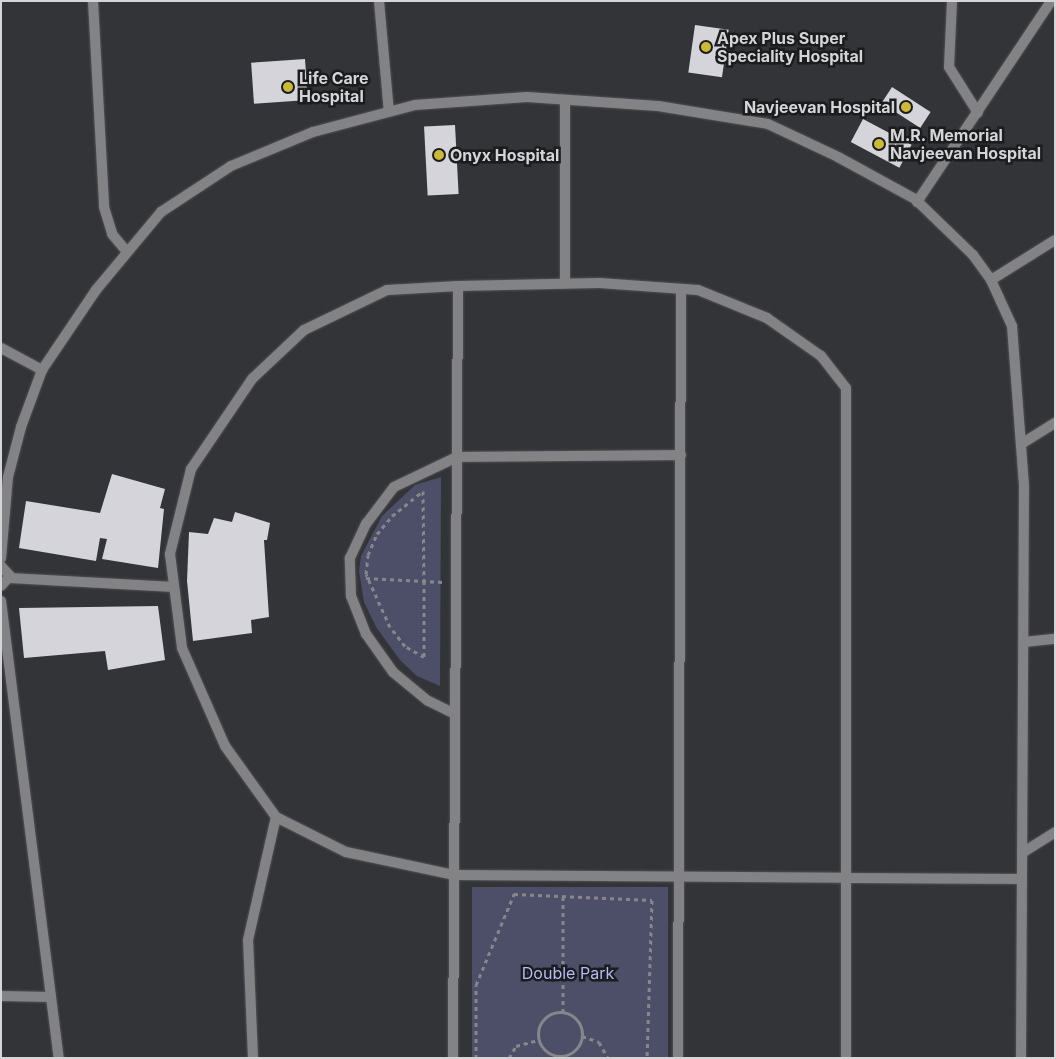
<!DOCTYPE html>
<html>
<head>
<meta charset="utf-8">
<style>
  body { margin:0 }
  #map { position:relative; width:1056px; height:1059px; overflow:hidden; background:#333438; font-family:Inter,sans-serif }
  div>[style] { position:absolute }
  .green>* { inset:0; background:#4d4f69; transform-origin:0 0 }
  .building>* { inset:0; background:#d4d4da; transform-origin:0 0 }
  .path>* { height:3px; margin-top:-1.5px; transform-origin:0; background:repeating-linear-gradient(90deg,#87878b 0 4px,transparent 0 8px) }
  .path>.ring { margin:-1.5px; padding:0; box-sizing:content-box; background:none; border:3px solid #87878b; border-radius:50% }
  .roads { filter:drop-shadow(0 0 1px #505155) drop-shadow(0 0 1px #505155) }
  .minor>* { height:10px; margin:-5px; padding:0 5px; transform-origin:5px; border-radius:5px; background:#838385 }
  .dots>* { width:14px; height:14px; translate:-50% -50%; box-sizing:border-box; border:2px solid #1b1c1d; border-radius:50% }
  span { translate:-50% -50%; white-space:nowrap; text-align:center; line-height:1.15; -webkit-text-stroke:5px #1b1c1d; paint-order:stroke }
  .poi-label { font-size:16px; color:#d5d5d8; font-weight:700 }
  .left { translate:0 -50%; text-align:left }
  .right { translate:-100% -50%; text-align:right }
  .park-label { font-size:16px; color:#b5bafa }
  .frame { position:absolute; inset:0; border:2px solid #d5d5d8; pointer-events:none }
</style>
</head>
<body>
<div id="map">
  <div class="green">
    <i style="clip-path:polygon(441px 477px,440px 686px,417px 676px,400px 660px,376px 627px,364px 602px,359px 571px,361px 556px,382px 516px,415px 485px)"></i>
    <i style="left:472px;top:887px;width:196px;height:171px"></i>
  </div>
  <div class="building">
    <i style="left:695px;top:25px;width:34px;height:48px;rotate:8deg"></i>
    <i style="left:305px;top:59px;width:41px;height:54px;rotate:86deg"></i>
    <i style="left:892px;top:87px;width:46px;height:19px;rotate:33deg"></i>
    <i style="left:863px;top:119px;width:55px;height:26px;rotate:28deg"></i>
    <i style="left:455px;top:125px;width:69px;height:31px;rotate:87deg"></i>
    <i style="clip-path:polygon(112px 474px,165px 489px,160px 508px,164px 509px,158px 568px,102px 559px,107px 539px,100px 538px,96px 561px,19px 548px,26px 501px,100px 513px)"></i>
    <i style="clip-path:polygon(235px 512px,270px 523px,267px 540px,264px 540px,269px 617px,251px 620px,252px 633px,193px 641px,187px 581px,189px 532px,208px 534px,214px 518px,232px 522px)"></i>
    <i style="clip-path:polygon(158px 606px,165px 660px,108px 670px,105px 651px,24px 658px,19px 608px)"></i>
  </div>
  <div class="path">
    <i style="left:423px;top:491px;width:90px;rotate:89.4deg"></i>
    <i style="left:424px;top:581px;width:76px;rotate:90deg"></i>
    <i style="left:424px;top:657px;width:22px;rotate:-150deg"></i>
    <i style="left:405px;top:646px;width:24px;rotate:-128deg"></i>
    <i style="left:390px;top:627px;width:58px;rotate:-114.4deg"></i>
    <i style="left:366px;top:574px;width:19px;rotate:-84deg"></i>
    <i style="left:368px;top:555px;width:23px;rotate:-67deg"></i>
    <i style="left:377px;top:534px;width:23px;rotate:-50deg"></i>
    <i style="left:392px;top:516px;width:40px;rotate:-39deg"></i>
    <i style="left:366px;top:578px;width:77px;rotate:3deg"></i>
    <i class="ring" style="left:538px;top:1012px;width:41px;height:41px"></i>
    <i style="left:563px;top:1012px;width:117px;rotate:-90deg"></i>
    <i style="left:582px;top:1036px;width:18px;rotate:19deg"></i>
    <i style="left:599px;top:1042px;width:18px;rotate:61deg"></i>
    <i style="left:476px;top:1058px;width:73px;rotate:-90deg"></i>
    <i style="left:476px;top:985px;width:99px;rotate:-67.3deg"></i>
    <i style="left:514px;top:894px;width:138px;rotate:2.5deg"></i>
    <i style="left:652px;top:900px;width:158px;rotate:91.8deg"></i>
    <i style="left:509px;top:1058px;width:14px;rotate:-60deg"></i>
    <i style="left:516px;top:1046px;width:23px;rotate:-15deg"></i>
  </div>
  <div class="roads">
    <div class="minor">
      <i style="left:93px;top:1px;width:206px;rotate:86.9deg"></i>
      <i style="left:104px;top:207px;width:28px;rotate:73deg"></i>
      <i style="left:112px;top:234px;width:23px;rotate:50deg"></i>
      <i style="left:379px;top:1px;width:111px;rotate:84.9deg"></i>
      <i style="left:952px;top:1px;width:66px;rotate:92.6deg"></i>
      <i style="left:949px;top:67px;width:54px;rotate:57.8deg"></i>
      <i style="left:917px;top:202px;width:242px;rotate:-56.3deg"></i>
      <i style="left:991px;top:280px;width:75px;rotate:-32deg"></i>
      <i style="left:565px;top:283px;width:183px;rotate:-90deg"></i>
      <i style="left:1px;top:348px;width:47px;rotate:28.2deg"></i>
      <i style="left:1021px;top:444px;width:40px;rotate:-32deg"></i>
      <i style="left:1px;top:558px;width:81px;rotate:-85.1deg"></i>
      <i style="left:8px;top:477px;width:52px;rotate:-75.4deg"></i>
      <i style="left:21px;top:427px;width:61px;rotate:-69.8deg"></i>
      <i style="left:42px;top:370px;width:97px;rotate:-56deg"></i>
      <i style="left:96px;top:290px;width:102px;rotate:-50.2deg"></i>
      <i style="left:161px;top:212px;width:84px;rotate:-33.3deg"></i>
      <i style="left:231px;top:166px;width:89px;rotate:-22.5deg"></i>
      <i style="left:313px;top:132px;width:106px;rotate:-14.8deg"></i>
      <i style="left:415px;top:105px;width:112px;rotate:-4.1deg"></i>
      <i style="left:527px;top:97px;width:131px;rotate:3.9deg"></i>
      <i style="left:658px;top:106px;width:111px;rotate:9.3deg"></i>
      <i style="left:768px;top:124px;width:77px;rotate:25.2deg"></i>
      <i style="left:838px;top:157px;width:88px;rotate:28.6deg"></i>
      <i style="left:915px;top:199px;width:81px;rotate:44deg"></i>
      <i style="left:973px;top:255px;width:31px;rotate:54deg"></i>
      <i style="left:991px;top:280px;width:51px;rotate:65.5deg"></i>
      <i style="left:1012px;top:326px;width:161px;rotate:85.7deg"></i>
      <i style="left:1024px;top:487px;width:571px;rotate:90.3deg"></i>
      <i style="left:1px;top:566px;width:13px;rotate:48deg"></i>
      <i style="left:10px;top:576px;width:13px;rotate:132deg"></i>
      <i style="left:10px;top:578px;width:164px;rotate:3.1deg"></i>
      <i style="left:1px;top:601px;width:461px;rotate:82.8deg"></i>
      <i style="left:1024px;top:642px;width:31px;rotate:-6deg"></i>
      <i style="left:455px;top:714px;width:30px;rotate:-154deg"></i>
      <i style="left:428px;top:701px;width:45px;rotate:-140.4deg"></i>
      <i style="left:393px;top:672px;width:47px;rotate:-125.4deg"></i>
      <i style="left:366px;top:634px;width:41px;rotate:-111.5deg"></i>
      <i style="left:351px;top:596px;width:38px;rotate:-92deg"></i>
      <i style="left:350px;top:558px;width:38px;rotate:-65deg"></i>
      <i style="left:366px;top:524px;width:46px;rotate:-52.9deg"></i>
      <i style="left:394px;top:487px;width:70px;rotate:-25.5deg"></i>
      <i style="left:457px;top:457px;width:224px;rotate:-0.5deg"></i>
      <i style="left:1022px;top:853px;width:39px;rotate:-32deg"></i>
      <i style="left:1px;top:996px;width:50px;rotate:1.1deg"></i>
      <i style="left:253px;top:1058px;width:118px;rotate:-92.4deg"></i>
      <i style="left:248px;top:940px;width:126px;rotate:-77.2deg"></i>
      <i style="left:453px;top:1058px;width:772px;rotate:-89.63deg"></i>
      <i style="left:678px;top:1058px;width:769px;rotate:-89.78deg"></i>
      <i style="left:846px;top:1058px;width:670px;rotate:-90deg"></i>
      <i style="left:846px;top:388px;width:41px;rotate:-128deg"></i>
      <i style="left:821px;top:356px;width:66px;rotate:-144.9deg"></i>
      <i style="left:767px;top:318px;width:74px;rotate:-157.9deg"></i>
      <i style="left:698px;top:290px;width:99px;rotate:-176deg"></i>
      <i style="left:599px;top:283px;width:141px;rotate:178.8deg"></i>
      <i style="left:458px;top:286px;width:71px;rotate:176.8deg"></i>
      <i style="left:387px;top:290px;width:92px;rotate:154.3deg"></i>
      <i style="left:304px;top:330px;width:71px;rotate:136.7deg"></i>
      <i style="left:252px;top:379px;width:109px;rotate:124.1deg"></i>
      <i style="left:191px;top:469px;width:88px;rotate:103.9deg"></i>
      <i style="left:170px;top:554px;width:95px;rotate:82.7deg"></i>
      <i style="left:182px;top:648px;width:107px;rotate:66.3deg"></i>
      <i style="left:225px;top:746px;width:87px;rotate:54.3deg"></i>
      <i style="left:276px;top:817px;width:78px;rotate:26.6deg"></i>
      <i style="left:346px;top:852px;width:110px;rotate:12deg"></i>
      <i style="left:454px;top:875px;width:392px;rotate:0.4deg"></i>
      <i style="left:846px;top:878px;width:176px;rotate:0.3deg"></i>
    </div>
  </div>
  <div class="dots">
    <i style="left:706px;top:47px;background:#ccb938"></i>
    <i style="left:288px;top:87px;background:#ccb938"></i>
    <i style="left:906px;top:107px;background:#ccb938"></i>
    <i style="left:879px;top:144px;background:#ccb938"></i>
    <i style="left:439px;top:155px;background:#ccb938"></i>
  </div>
  <div class="poi-label">
    <span class="left" style="left:717px;top:47px">Apex Plus Super<br>Speciality Hospital</span>
    <span class="left" style="left:299px;top:87px">Life Care<br>Hospital</span>
    <span class="right" style="left:895px;top:107px">Navjeevan Hospital</span>
    <span class="left" style="left:890px;top:144px">M.R. Memorial<br>Navjeevan Hospital</span>
    <span class="left" style="left:450px;top:155px">Onyx Hospital</span>
  </div>
  <div class="park-label">
    <span style="left:568px;top:973px">Double Park</span>
  </div>
  <div class="frame"></div>
</div>
</body>
</html>
